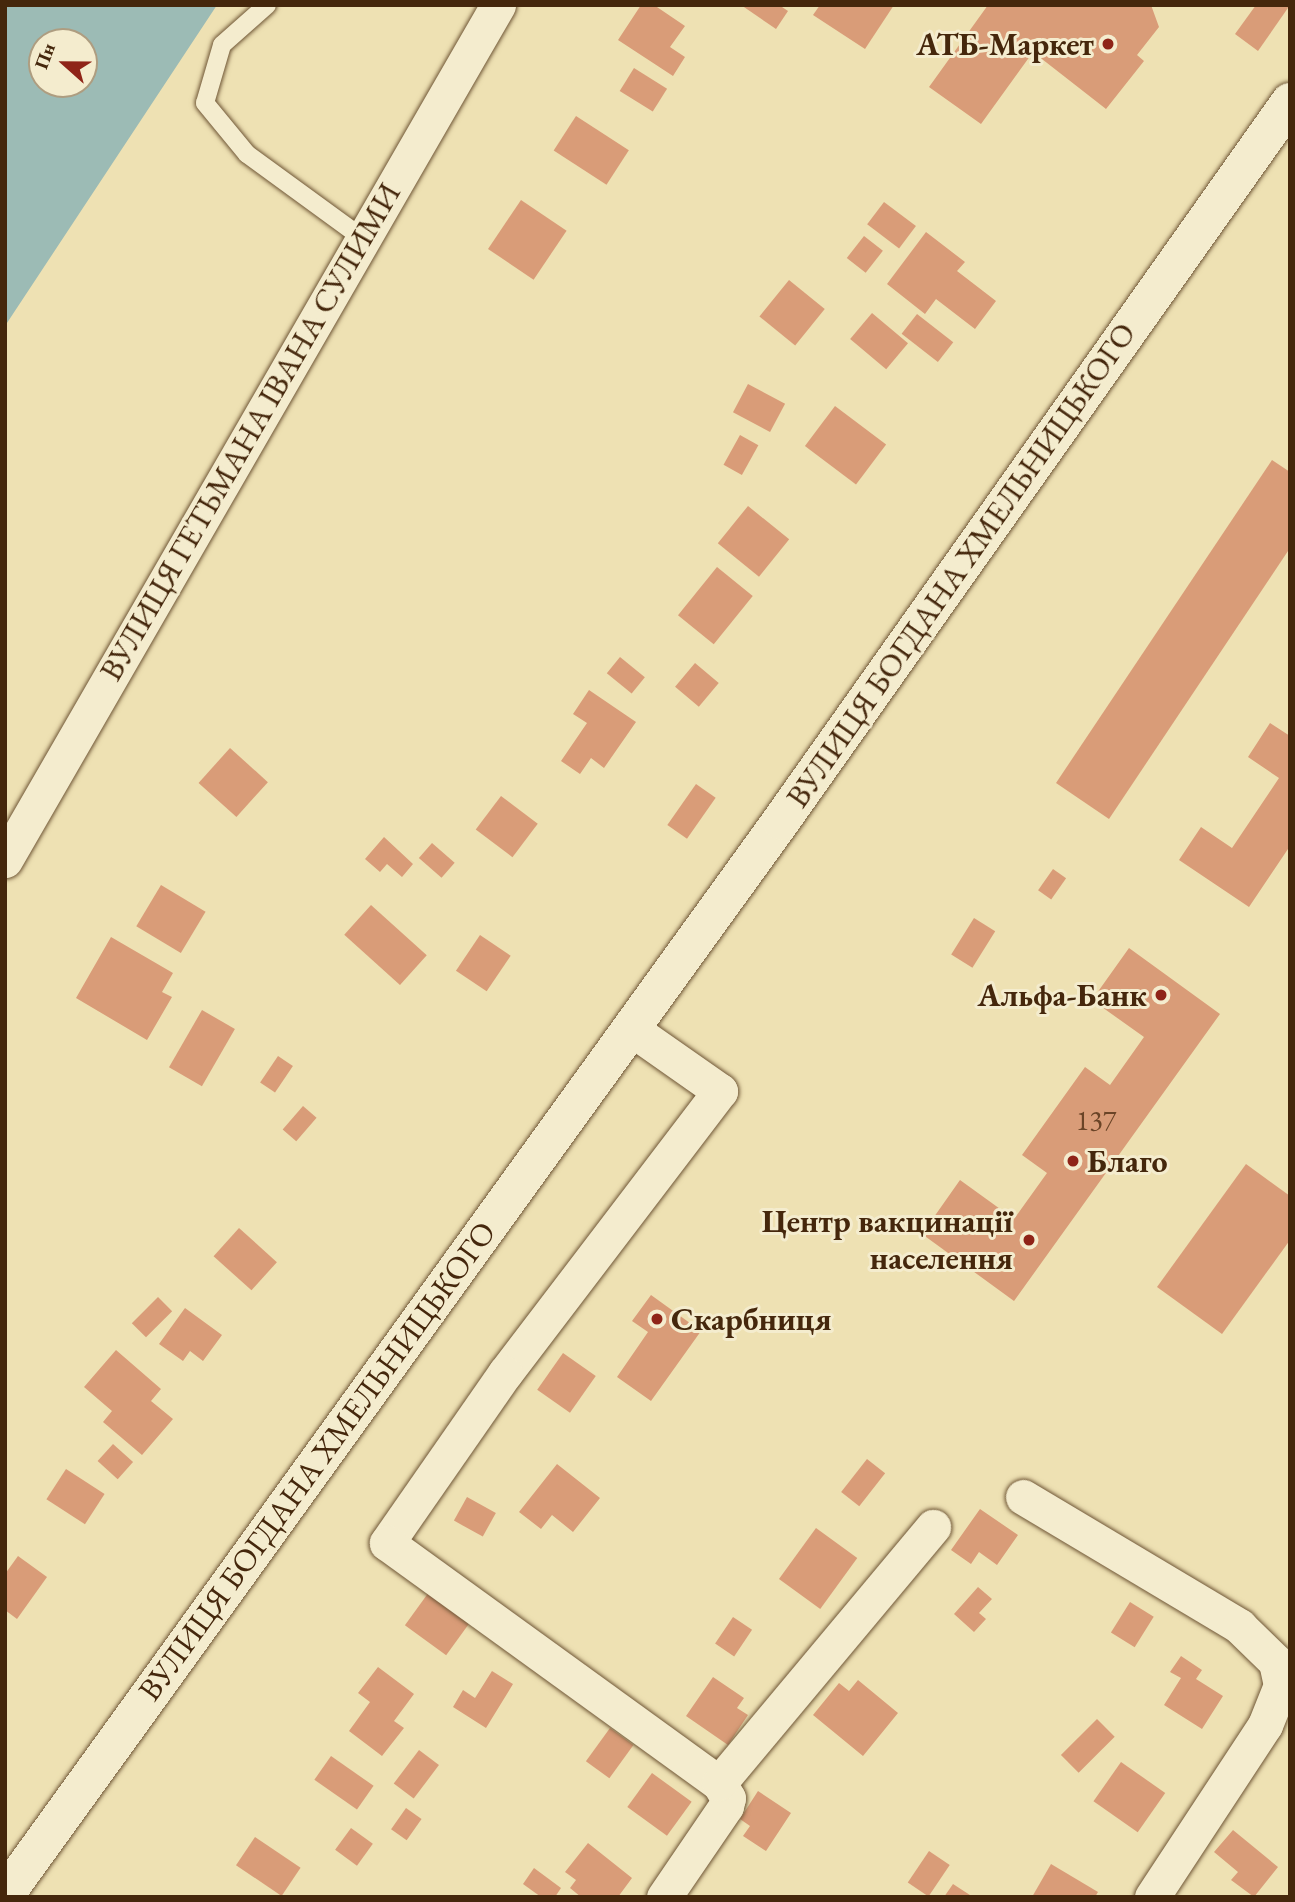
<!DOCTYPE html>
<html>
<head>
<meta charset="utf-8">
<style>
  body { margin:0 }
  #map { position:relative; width:1295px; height:1902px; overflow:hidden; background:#eee1b3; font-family:"EB Garamond",serif }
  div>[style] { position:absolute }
  .water>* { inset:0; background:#9cbbb5 }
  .building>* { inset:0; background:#d99c78; transform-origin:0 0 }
  .roads { filter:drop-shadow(0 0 2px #6f5636) drop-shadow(0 0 2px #6f5636) }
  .lane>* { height:18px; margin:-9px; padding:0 9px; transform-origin:9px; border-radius:9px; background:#f4ecce }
  .street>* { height:35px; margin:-17.5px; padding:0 17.5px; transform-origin:17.5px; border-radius:17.5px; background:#f4ecce }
  .secondary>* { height:38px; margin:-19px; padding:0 19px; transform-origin:19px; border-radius:19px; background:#f4ecce }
  .dots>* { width:19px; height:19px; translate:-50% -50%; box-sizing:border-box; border:4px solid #f4ecce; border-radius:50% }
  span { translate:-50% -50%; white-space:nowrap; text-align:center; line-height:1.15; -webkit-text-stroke:6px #f4ecce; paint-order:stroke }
  .number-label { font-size:28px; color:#6a4427 }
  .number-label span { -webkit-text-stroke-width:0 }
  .poi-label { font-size:32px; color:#45270c; font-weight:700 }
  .right { translate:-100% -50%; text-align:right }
  .left { translate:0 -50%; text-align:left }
  .street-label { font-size:32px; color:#45270c }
  .frame { position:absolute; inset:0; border:7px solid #45270c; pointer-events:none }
  .north { position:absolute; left:28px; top:28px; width:70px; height:70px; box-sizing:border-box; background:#f4ecce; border:2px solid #ae9d80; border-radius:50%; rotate:291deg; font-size:19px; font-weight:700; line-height:28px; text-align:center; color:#45270c }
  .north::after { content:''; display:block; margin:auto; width:24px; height:32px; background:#8f2418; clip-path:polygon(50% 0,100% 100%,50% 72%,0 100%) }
</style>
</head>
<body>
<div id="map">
  <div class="water">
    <i style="clip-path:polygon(evenodd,5px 5px,217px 5px,5px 326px,5px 5px,42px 42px,84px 42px,84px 84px,42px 84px,42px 42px)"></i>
  </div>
  <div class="building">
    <i style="clip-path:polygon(641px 5px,654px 5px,685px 26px,670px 47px,685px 57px,673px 76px,618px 40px)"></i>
    <i style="clip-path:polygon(741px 5px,779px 5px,788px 11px,776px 29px)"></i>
    <i style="clip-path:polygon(820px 5px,894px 5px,865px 49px,813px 15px)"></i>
    <i style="clip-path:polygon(988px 5px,1151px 5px,1159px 27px,1137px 55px,1144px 61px,1106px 109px,1033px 52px,981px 124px,929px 87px)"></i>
    <i style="clip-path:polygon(1256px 5px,1290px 5px,1258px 51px,1235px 34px)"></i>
    <i style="left:634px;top:68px;width:39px;height:27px;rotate:32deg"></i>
    <i style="left:576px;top:116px;width:63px;height:41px;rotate:33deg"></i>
    <i style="left:521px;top:200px;width:55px;height:59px;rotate:34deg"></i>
    <i style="left:884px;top:202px;width:40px;height:28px;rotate:37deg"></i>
    <i style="clip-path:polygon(926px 232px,965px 262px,957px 271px,996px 301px,975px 329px,936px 299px,925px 314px,887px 284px)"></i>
    <i style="left:864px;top:236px;width:24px;height:28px;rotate:38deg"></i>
    <i style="left:789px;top:280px;width:46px;height:47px;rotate:39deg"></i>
    <i style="left:872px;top:313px;width:47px;height:34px;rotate:40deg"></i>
    <i style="left:917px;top:314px;width:46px;height:25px;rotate:38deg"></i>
    <i style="left:748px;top:384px;width:42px;height:32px;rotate:28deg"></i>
    <i style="left:835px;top:406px;width:64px;height:50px;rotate:37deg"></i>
    <i style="left:740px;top:435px;width:21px;height:34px;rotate:29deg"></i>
    <i style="clip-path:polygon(1272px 460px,1290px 472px,1290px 548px,1109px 819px,1056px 783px)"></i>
    <i style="left:748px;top:506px;width:53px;height:48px;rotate:39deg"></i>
    <i style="left:717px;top:567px;width:46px;height:62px;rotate:39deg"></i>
    <i style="left:620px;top:657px;width:32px;height:21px;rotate:39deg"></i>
    <i style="left:695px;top:663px;width:31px;height:31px;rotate:40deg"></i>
    <i style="clip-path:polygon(589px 690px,636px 722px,604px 768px,591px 758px,580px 774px,561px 761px,587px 723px,573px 714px)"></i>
    <i style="clip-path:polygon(1270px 723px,1290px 736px,1290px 846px,1249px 907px,1179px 860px,1201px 827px,1232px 848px,1279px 778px,1248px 757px)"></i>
    <i style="left:230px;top:748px;width:51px;height:47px;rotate:42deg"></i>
    <i style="left:696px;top:784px;width:24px;height:50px;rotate:35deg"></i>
    <i style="left:501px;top:796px;width:46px;height:42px;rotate:37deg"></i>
    <i style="clip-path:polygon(384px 837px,413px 864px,402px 877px,387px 864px,380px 872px,365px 859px)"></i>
    <i style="left:432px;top:843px;width:30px;height:20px;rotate:41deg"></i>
    <i style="left:1053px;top:869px;width:16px;height:26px;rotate:35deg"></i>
    <i style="left:161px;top:885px;width:52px;height:48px;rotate:31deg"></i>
    <i style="left:371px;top:905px;width:75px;height:40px;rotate:42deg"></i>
    <i style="left:974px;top:918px;width:25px;height:43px;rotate:32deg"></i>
    <i style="left:480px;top:935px;width:37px;height:43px;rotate:34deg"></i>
    <i style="clip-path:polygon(111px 937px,173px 973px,162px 992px,172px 997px,147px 1040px,76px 998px)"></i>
    <i style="clip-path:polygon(1129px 948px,1220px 1014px,1014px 1301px,922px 1234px,960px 1180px,1014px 1219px,1047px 1173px,1022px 1155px,1085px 1067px,1110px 1085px,1144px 1037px,1092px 1000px)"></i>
    <i style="left:202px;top:1010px;width:38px;height:66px;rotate:30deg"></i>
    <i style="left:278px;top:1056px;width:18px;height:32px;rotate:34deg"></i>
    <i style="left:303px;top:1106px;width:18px;height:31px;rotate:41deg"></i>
    <i style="clip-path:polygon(1246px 1164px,1290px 1196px,1290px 1240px,1222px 1334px,1157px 1287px)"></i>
    <i style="left:239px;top:1228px;width:51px;height:38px;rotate:42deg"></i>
    <i style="clip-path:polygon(651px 1295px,701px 1331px,651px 1401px,617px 1377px,648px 1332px,632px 1321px)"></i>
    <i style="left:158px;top:1297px;width:20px;height:37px;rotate:45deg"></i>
    <i style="clip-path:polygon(185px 1308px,222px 1335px,203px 1361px,190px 1351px,183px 1361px,159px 1344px)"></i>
    <i style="clip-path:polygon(116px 1350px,161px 1389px,151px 1401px,173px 1419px,142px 1455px,103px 1422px,112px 1411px,84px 1387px)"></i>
    <i style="left:563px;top:1353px;width:40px;height:45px;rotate:35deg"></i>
    <i style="left:113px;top:1444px;width:27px;height:23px;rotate:42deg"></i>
    <i style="left:867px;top:1459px;width:23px;height:42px;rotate:38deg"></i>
    <i style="clip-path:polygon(557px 1464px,600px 1498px,573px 1532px,552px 1515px,541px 1529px,519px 1512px)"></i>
    <i style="left:66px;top:1469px;width:46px;height:36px;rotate:33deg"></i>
    <i style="left:467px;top:1497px;width:33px;height:27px;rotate:29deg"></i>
    <i style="clip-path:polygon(980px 1509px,1018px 1535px,997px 1565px,979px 1552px,971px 1564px,951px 1550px)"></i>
    <i style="left:816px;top:1528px;width:51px;height:63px;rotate:36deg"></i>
    <i style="clip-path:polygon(18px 1556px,47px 1577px,17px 1619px,5px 1610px,5px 1574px)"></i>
    <i style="clip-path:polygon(978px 1587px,992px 1599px,979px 1613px,986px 1619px,974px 1632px,954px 1614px)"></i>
    <i style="left:429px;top:1592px;width:51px;height:41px;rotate:36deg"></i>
    <i style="left:1130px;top:1602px;width:28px;height:36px;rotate:32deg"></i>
    <i style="left:733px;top:1617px;width:23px;height:32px;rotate:34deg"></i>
    <i style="clip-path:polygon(1181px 1656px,1202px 1670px,1196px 1679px,1223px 1696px,1202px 1729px,1164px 1705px,1181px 1678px,1170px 1672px)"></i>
    <i style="clip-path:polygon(378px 1667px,414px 1694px,394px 1721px,404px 1728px,382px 1756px,349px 1731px,370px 1702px,358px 1693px)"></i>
    <i style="clip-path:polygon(492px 1671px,513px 1684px,486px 1728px,453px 1707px,463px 1690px,475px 1698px)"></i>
    <i style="clip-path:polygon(713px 1677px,744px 1698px,737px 1708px,748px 1715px,728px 1745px,686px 1716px)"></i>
    <i style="clip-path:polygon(858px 1680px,898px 1713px,863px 1756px,813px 1715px,839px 1683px,849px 1691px)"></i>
    <i style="left:1097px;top:1719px;width:25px;height:51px;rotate:45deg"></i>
    <i style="left:610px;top:1728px;width:29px;height:41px;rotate:36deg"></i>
    <i style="left:419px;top:1750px;width:25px;height:42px;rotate:37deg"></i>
    <i style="left:331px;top:1756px;width:52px;height:29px;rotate:35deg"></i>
    <i style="left:1121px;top:1762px;width:54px;height:48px;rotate:35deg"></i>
    <i style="left:652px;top:1773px;width:49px;height:42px;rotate:36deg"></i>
    <i style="clip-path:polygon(758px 1791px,791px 1813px,766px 1851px,743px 1836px,750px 1826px,740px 1819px)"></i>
    <i style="left:406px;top:1808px;width:19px;height:26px;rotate:35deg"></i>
    <i style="left:351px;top:1828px;width:27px;height:27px;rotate:36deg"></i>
    <i style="clip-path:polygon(1233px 1830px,1278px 1867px,1254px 1897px,1231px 1880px,1238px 1872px,1214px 1852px)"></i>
    <i style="left:255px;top:1837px;width:55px;height:34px;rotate:34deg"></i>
    <i style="clip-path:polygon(588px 1843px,632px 1878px,618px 1897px,581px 1897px,570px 1888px,576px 1880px,565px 1872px)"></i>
    <i style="left:929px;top:1851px;width:25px;height:38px;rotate:34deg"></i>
    <i style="clip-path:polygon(1051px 1864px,1098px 1892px,1095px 1897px,1032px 1897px)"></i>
    <i style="clip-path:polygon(534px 1868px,561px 1888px,555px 1897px,541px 1897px,523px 1884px)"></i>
    <i style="clip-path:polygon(953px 1884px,973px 1897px,944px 1897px)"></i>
  </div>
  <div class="roads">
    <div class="lane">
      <i style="left:267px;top:5px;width:60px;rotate:138.4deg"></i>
      <i style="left:222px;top:45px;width:60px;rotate:106.3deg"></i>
      <i style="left:205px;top:103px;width:66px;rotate:50.5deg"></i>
      <i style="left:247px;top:154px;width:141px;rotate:36.1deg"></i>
    </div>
    <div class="street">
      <i style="left:5px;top:860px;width:987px;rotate:-60.03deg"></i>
      <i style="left:630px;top:1028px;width:110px;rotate:35deg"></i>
      <i style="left:720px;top:1091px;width:355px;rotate:127.3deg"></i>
      <i style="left:505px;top:1373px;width:207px;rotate:124.8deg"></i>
      <i style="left:387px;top:1543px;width:410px;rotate:35.9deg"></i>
      <i style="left:1023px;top:1497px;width:252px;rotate:30.8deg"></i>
      <i style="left:1239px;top:1626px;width:52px;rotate:44.2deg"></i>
      <i style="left:1276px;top:1662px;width:24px;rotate:78deg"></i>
      <i style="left:1281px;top:1685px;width:43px;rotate:111.8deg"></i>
      <i style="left:1265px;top:1725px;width:206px;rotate:123.3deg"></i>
      <i style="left:664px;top:1897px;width:110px;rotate:-55.7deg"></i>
      <i style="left:726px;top:1806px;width:8px;rotate:-76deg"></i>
      <i style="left:728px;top:1798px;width:17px;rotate:-121deg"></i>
      <i style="left:719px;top:1783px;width:334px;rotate:-50.1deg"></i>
    </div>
    <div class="secondary">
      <i style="left:5px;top:1895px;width:1325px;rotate:-54.15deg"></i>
      <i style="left:781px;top:821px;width:881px;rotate:-54.7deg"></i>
    </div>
  </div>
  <div class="dots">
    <i style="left:1108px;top:44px;background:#8f2418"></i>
    <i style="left:1161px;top:995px;background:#8f2418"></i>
    <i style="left:1073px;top:1161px;background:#8f2418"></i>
    <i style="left:1029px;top:1240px;background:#8f2418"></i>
    <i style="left:657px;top:1319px;background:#8f2418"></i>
  </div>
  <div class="number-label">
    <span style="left:1096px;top:1120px">137</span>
  </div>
  <div class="poi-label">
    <span class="right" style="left:1094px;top:44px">АТБ-Маркет</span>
    <span class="right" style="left:1147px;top:995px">Альфа-Банк</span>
    <span class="left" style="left:1087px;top:1161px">Благо</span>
    <span class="right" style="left:1013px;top:1240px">Центр вакцинації<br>населення</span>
    <span class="left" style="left:671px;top:1319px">Скарбниця</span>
  </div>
  <div class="street-label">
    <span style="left:250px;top:432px;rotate:-60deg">ВУЛИЦЯ ГЕТЬМАНА ІВАНА СУЛИМИ</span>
    <span style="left:961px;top:565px;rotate:-55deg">ВУЛИЦЯ БОГДАНА ХМЕЛЬНИЦЬКОГО</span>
    <span style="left:317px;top:1461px;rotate:-54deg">ВУЛИЦЯ БОГДАНА ХМЕЛЬНИЦЬКОГО</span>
  </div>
  <div class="frame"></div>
  <div class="north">Пн</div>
</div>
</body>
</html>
